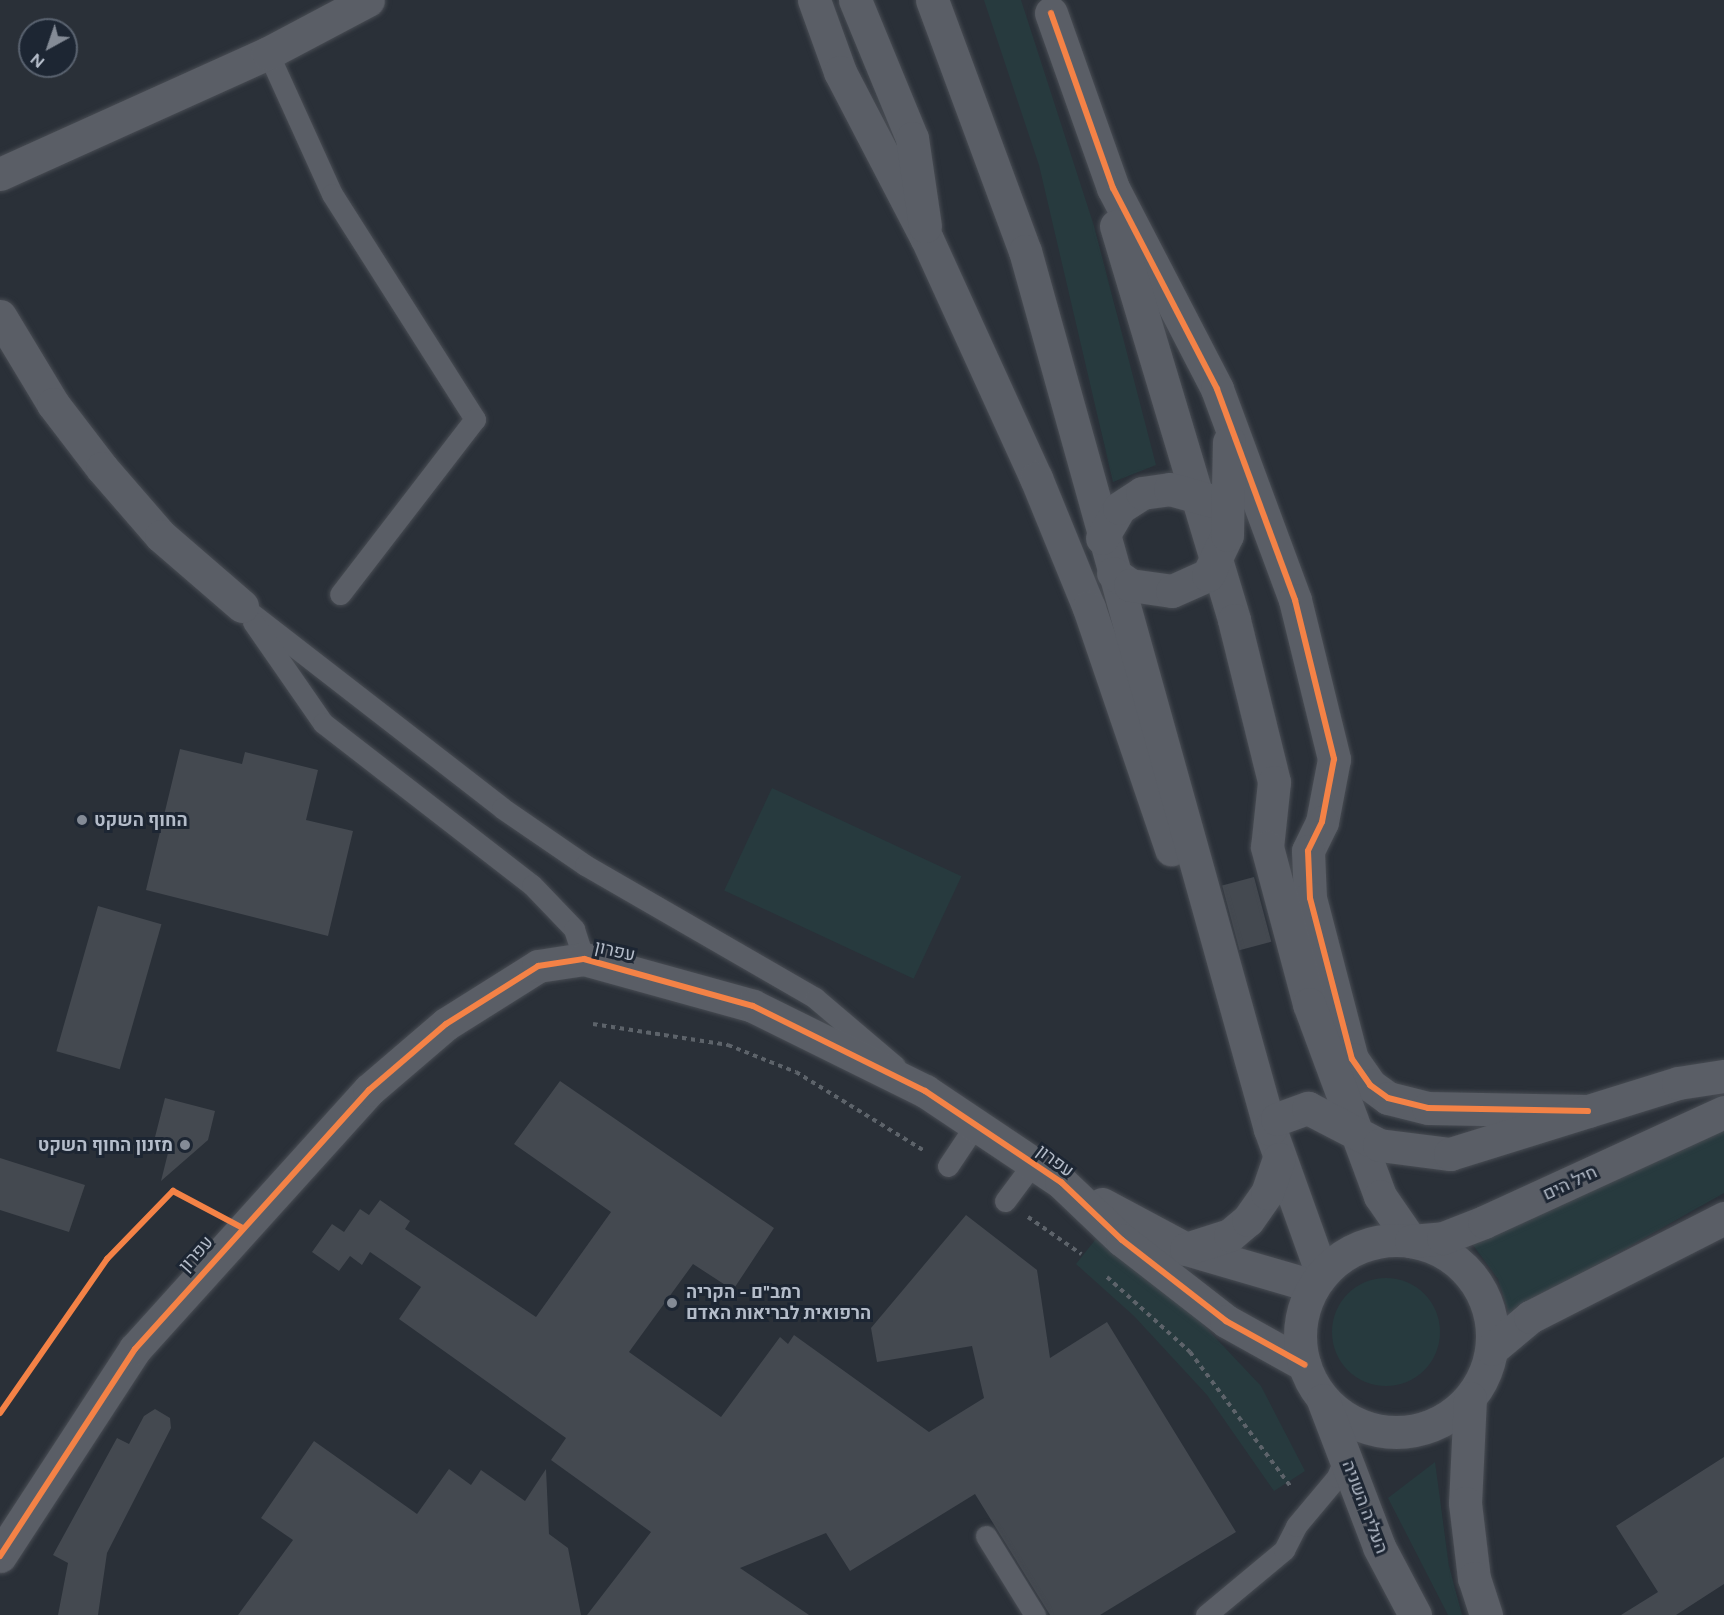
<!DOCTYPE html>
<html>
<head>
<meta charset="utf-8">
<style>
  body { margin:0 }
  #map { position:relative; width:1724px; height:1615px; overflow:hidden; background:#2a3038; font-family:Figtree,Heebo,sans-serif }
  div>[style] { position:absolute }
  .green>* { inset:0; background:#273a3e; transform-origin:0 0 }
  .round { border-radius:50% }
  .building>* { inset:0; background:#444950; transform-origin:0 0 }
  .path>* { height:4px; margin-top:-2px; transform-origin:0; background:repeating-linear-gradient(90deg,#5d636a 0 4.5px,transparent 0 9px) }
  .roads { filter:drop-shadow(0 0 2px #484c53) drop-shadow(0 0 2px #484c53) }
  .service>* { height:21px; margin:-10.5px; padding:0 10.5px; transform-origin:10.5px; border-radius:10.5px; background:#5a5e66 }
  .minor>* { height:33px; margin:-16.5px; padding:0 16.5px; transform-origin:16.5px; border-radius:16.5px; background:#5a5e66 }
  .tertiary>* { height:33px; margin:-16.5px; padding:0 16.5px; transform-origin:16.5px; border-radius:16.5px; background:#5a5e66 }
  .tertiary>.ring { margin:-16.5px; padding:0; box-sizing:content-box; background:none; border:33px solid #5a5e66; border-radius:50% }
  .cycleway>* { height:6px; margin:-3px; padding:0 3px; transform-origin:3px; border-radius:3px; background:#f48246 }
  .dots>* { width:16px; height:16px; translate:-50% -50%; box-sizing:border-box; border:3px solid #1d2633; border-radius:50% }
  span { translate:-50% -50%; white-space:nowrap; text-align:center; line-height:1.15; -webkit-text-stroke:6px #1d2633; paint-order:stroke }
  .poi-label { font-size:18px; color:#b4bcc9; font-weight:700 }
  .left { translate:0 -50%; text-align:left }
  .right { translate:-100% -50%; text-align:right }
  .street-label { font-size:18px; color:#b4bcc9 }
  .north { position:absolute; left:18px; top:18px; width:60px; height:60px; box-sizing:border-box; background:#1d2633; border:2px solid #59626f; border-radius:50%; rotate:220deg; font-size:16px; font-weight:700; line-height:24px; text-align:center; color:#b4bcc9 }
  .north::after { content:''; display:block; margin:auto; width:21px; height:27px; background:#848b96; clip-path:polygon(50% 0,100% 100%,50% 72%,0 100%) }
</style>
</head>
<body>
<div id="map">
  <div class="green">
    <i style="clip-path:polygon(984px 0,1021px 0,1094px 226px,1156px 465px,1113px 482px,1039px 165px)"></i>
    <i style="left:772px;top:788px;width:209px;height:113px;rotate:25deg"></i>
    <i style="clip-path:polygon(1724px 1126px,1724px 1193px,1509px 1314px,1498px 1279px,1473px 1245px)"></i>
    <i style="clip-path:polygon(1099px 1235px,1193px 1314px,1261px 1386px,1305px 1471px,1274px 1491px,1207px 1395px,1134px 1316px,1076px 1264px)"></i>
    <i class="round" style="left:1332px;top:1278px;width:108px;height:108px"></i>
    <i style="clip-path:polygon(1435px 1462px,1449px 1566px,1462px 1615px,1448px 1615px,1388px 1498px)"></i>
  </div>
  <div class="building">
    <i style="clip-path:polygon(180px 749px,242px 764px,245px 752px,318px 770px,306px 820px,353px 831px,328px 936px,146px 890px)"></i>
    <i style="left:1254px;top:877px;width:67px;height:33px;rotate:75deg"></i>
    <i style="left:98px;top:906px;width:66px;height:151px;rotate:16deg"></i>
    <i style="clip-path:polygon(560px 1081px,774px 1228px,733px 1290px,693px 1264px,629px 1352px,721px 1417px,780px 1337px,788px 1344px,794px 1335px,929px 1432px,984px 1398px,972px 1346px,877px 1362px,871px 1328px,966px 1215px,1037px 1270px,1050px 1358px,1107px 1322px,1236px 1532px,1100px 1615px,1050px 1615px,975px 1494px,850px 1571px,826px 1533px,740px 1568px,809px 1615px,587px 1615px,651px 1532px,551px 1460px,566px 1438px,399px 1319px,421px 1287px,370px 1252px,362px 1265px,350px 1256px,339px 1271px,312px 1252px,332px 1224px,344px 1232px,360px 1209px,369px 1215px,380px 1200px,410px 1221px,405px 1229px,536px 1317px,611px 1212px,514px 1144px)"></i>
    <i style="clip-path:polygon(165px 1098px,215px 1111px,208px 1140px,161px 1181px,171px 1141px,155px 1137px)"></i>
    <i style="clip-path:polygon(0 1158px,85px 1185px,69px 1232px,0 1210px)"></i>
    <i style="clip-path:polygon(155px 1409px,170px 1418px,171px 1428px,107px 1553px,98px 1615px,58px 1615px,68px 1563px,53px 1555px,117px 1438px,129px 1444px,144px 1416px)"></i>
    <i style="clip-path:polygon(314px 1441px,417px 1514px,449px 1469px,471px 1485px,481px 1470px,525px 1501px,546px 1469px,549px 1534px,568px 1548px,581px 1615px,238px 1615px,293px 1540px,261px 1518px)"></i>
    <i style="clip-path:polygon(1724px 1457px,1724px 1584px,1676px 1615px,1621px 1615px,1658px 1592px,1616px 1526px)"></i>
  </div>
  <div class="path">
    <i style="left:593px;top:1024px;width:137px;rotate:8.8deg"></i>
    <i style="left:728px;top:1045px;width:73px;rotate:21.7deg"></i>
    <i style="left:796px;top:1072px;width:149px;rotate:31.6deg"></i>
    <i style="left:1028px;top:1217px;width:65px;rotate:34.9deg"></i>
    <i style="left:1107px;top:1277px;width:112px;rotate:42.1deg"></i>
    <i style="left:1190px;top:1352px;width:169px;rotate:53.2deg"></i>
  </div>
  <div class="roads">
    <div class="service">
      <i style="left:268px;top:53px;width:155px;rotate:65.6deg"></i>
      <i style="left:332px;top:194px;width:267px;rotate:57.6deg"></i>
      <i style="left:475px;top:419px;width:221px;rotate:127.6deg"></i>
      <i style="left:242px;top:606px;width:329px;rotate:37.8deg"></i>
      <i style="left:502px;top:808px;width:101px;rotate:34.5deg"></i>
      <i style="left:585px;top:865px;width:266px;rotate:30deg"></i>
      <i style="left:815px;top:998px;width:105px;rotate:40.4deg"></i>
      <i style="left:253px;top:622px;width:123px;rotate:55.3deg"></i>
      <i style="left:323px;top:723px;width:264px;rotate:37.8deg"></i>
      <i style="left:532px;top:885px;width:61px;rotate:46.3deg"></i>
      <i style="left:574px;top:929px;width:32px;rotate:72deg"></i>
      <i style="left:948px;top:1166px;width:50px;rotate:-56.3deg"></i>
      <i style="left:1005px;top:1201px;width:49px;rotate:-53.4deg"></i>
      <i style="left:986px;top:1536px;width:93px;rotate:58.2deg"></i>
      <i style="left:1206px;top:1615px;width:102px;rotate:-39.8deg"></i>
      <i style="left:1284px;top:1550px;width:27px;rotate:-63deg"></i>
      <i style="left:1296px;top:1526px;width:64px;rotate:-50.1deg"></i>
      <i style="left:1337px;top:1477px;width:22px;rotate:-68deg"></i>
    </div>
    <div class="minor">
      <i style="left:814px;top:0;width:77px;rotate:70.1deg"></i>
      <i style="left:840px;top:72px;width:188px;rotate:62.5deg"></i>
      <i style="left:927px;top:239px;width:263px;rotate:65.5deg"></i>
      <i style="left:1036px;top:478px;width:140px;rotate:67.8deg"></i>
      <i style="left:1089px;top:608px;width:255px;rotate:71.2deg"></i>
      <i style="left:855px;top:0;width:149px;rotate:67.6deg"></i>
      <i style="left:912px;top:138px;width:89px;rotate:81.6deg"></i>
      <i style="left:932px;top:0;width:268px;rotate:69.7deg"></i>
      <i style="left:1025px;top:251px;width:912px;rotate:74.41deg"></i>
      <i style="left:1270px;top:1129px;width:154px;rotate:70.3deg"></i>
      <i style="left:1051px;top:13px;width:186px;rotate:70.5deg"></i>
      <i style="left:1113px;top:188px;width:226px;rotate:62.6deg"></i>
      <i style="left:1217px;top:389px;width:225px;rotate:69.7deg"></i>
      <i style="left:1295px;top:600px;width:164px;rotate:76.2deg"></i>
      <i style="left:1334px;top:759px;width:64px;rotate:100.8deg"></i>
      <i style="left:1322px;top:822px;width:32px;rotate:116deg"></i>
      <i style="left:1308px;top:851px;width:47px;rotate:87.6deg"></i>
      <i style="left:1310px;top:898px;width:166px;rotate:75.4deg"></i>
      <i style="left:1352px;top:1059px;width:32px;rotate:55deg"></i>
      <i style="left:1370px;top:1085px;width:22px;rotate:36deg"></i>
      <i style="left:1388px;top:1098px;width:41px;rotate:14deg"></i>
      <i style="left:1428px;top:1108px;width:160px;rotate:1.1deg"></i>
      <i style="left:0;top:174px;width:294px;rotate:-24.3deg"></i>
      <i style="left:268px;top:53px;width:113px;rotate:-27.9deg"></i>
      <i style="left:1116px;top:226px;width:411px;rotate:73.3deg"></i>
      <i style="left:1234px;top:620px;width:167px;rotate:76.1deg"></i>
      <i style="left:1274px;top:782px;width:65px;rotate:96.1deg"></i>
      <i style="left:1267px;top:847px;width:163px;rotate:75deg"></i>
      <i style="left:1309px;top:1004px;width:205px;rotate:69.7deg"></i>
      <i style="left:1380px;top:1196px;width:55px;rotate:55.4deg"></i>
      <i style="left:0;top:316px;width:103px;rotate:58.9deg"></i>
      <i style="left:53px;top:404px;width:81px;rotate:52.6deg"></i>
      <i style="left:102px;top:468px;width:90px;rotate:49.1deg"></i>
      <i style="left:161px;top:536px;width:107px;rotate:40.8deg"></i>
      <i style="left:1102px;top:538px;width:34px;rotate:-60deg"></i>
      <i style="left:1119px;top:508px;width:27px;rotate:-33deg"></i>
      <i style="left:1142px;top:493px;width:28px;rotate:-8deg"></i>
      <i style="left:1170px;top:489px;width:45px;rotate:15.6deg"></i>
      <i style="left:1113px;top:573px;width:21px;rotate:35deg"></i>
      <i style="left:1130px;top:585px;width:42px;rotate:8.1deg"></i>
      <i style="left:1172px;top:591px;width:39px;rotate:-24deg"></i>
      <i style="left:1208px;top:575px;width:44px;rotate:-64.6deg"></i>
      <i style="left:1227px;top:535px;width:93px;rotate:-88.8deg"></i>
      <i style="left:1270px;top:1129px;width:12px;rotate:-55deg"></i>
      <i style="left:1277px;top:1119px;width:33px;rotate:-20deg"></i>
      <i style="left:1308px;top:1108px;width:80px;rotate:27.5deg"></i>
      <i style="left:1379px;top:1145px;width:72px;rotate:7.2deg"></i>
      <i style="left:1450px;top:1154px;width:239px;rotate:-17.3deg"></i>
      <i style="left:1102px;top:1204px;width:95px;rotate:28.2deg"></i>
      <i style="left:1186px;top:1249px;width:132px;rotate:16.2deg"></i>
      <i style="left:1186px;top:1249px;width:46px;rotate:-17.7deg"></i>
      <i style="left:1230px;top:1235px;width:23px;rotate:-40deg"></i>
      <i style="left:1248px;top:1220px;width:33px;rotate:-55deg"></i>
      <i style="left:1267px;top:1193px;width:36px;rotate:-71deg"></i>
      <i style="left:0;top:1556px;width:247px;rotate:-56.9deg"></i>
      <i style="left:135px;top:1349px;width:349px;rotate:-47.9deg"></i>
      <i style="left:369px;top:1090px;width:101px;rotate:-40.6deg"></i>
      <i style="left:446px;top:1024px;width:109px;rotate:-32.2deg"></i>
      <i style="left:538px;top:966px;width:47px;rotate:-8.7deg"></i>
      <i style="left:584px;top:959px;width:175px;rotate:15.5deg"></i>
      <i style="left:753px;top:1006px;width:192px;rotate:26.3deg"></i>
      <i style="left:925px;top:1091px;width:164px;rotate:33.8deg"></i>
      <i style="left:1061px;top:1182px;width:84px;rotate:43.6deg"></i>
      <i style="left:1122px;top:1240px;width:132px;rotate:37.9deg"></i>
      <i style="left:1226px;top:1321px;width:90px;rotate:29.1deg"></i>
    </div>
    <div class="tertiary">
      <i style="left:1678px;top:1083px;width:47px;rotate:-8.7deg"></i>
      <i class="ring" style="left:1300px;top:1240px;width:159px;height:159px"></i>
      <i style="left:1411px;top:1241px;width:32px;rotate:-5deg"></i>
      <i style="left:1443px;top:1238px;width:44px;rotate:-21.3deg"></i>
      <i style="left:1484px;top:1222px;width:264px;rotate:-24.6deg"></i>
      <i style="left:1492px;top:1349px;width:50px;rotate:-40.1deg"></i>
      <i style="left:1530px;top:1317px;width:218px;rotate:-27deg"></i>
      <i style="left:1470px;top:1398px;width:105px;rotate:92.7deg"></i>
      <i style="left:1465px;top:1503px;width:76px;rotate:83.2deg"></i>
      <i style="left:1474px;top:1578px;width:39px;rotate:72deg"></i>
      <i style="left:1323px;top:1400px;width:157px;rotate:69.1deg"></i>
      <i style="left:1379px;top:1547px;width:77px;rotate:62.1deg"></i>
    </div>
  </div>
  <div class="cycleway">
    <i style="left:1051px;top:13px;width:186px;rotate:70.5deg"></i>
    <i style="left:1113px;top:188px;width:226px;rotate:62.6deg"></i>
    <i style="left:1217px;top:389px;width:225px;rotate:69.7deg"></i>
    <i style="left:1295px;top:600px;width:164px;rotate:76.2deg"></i>
    <i style="left:1334px;top:759px;width:64px;rotate:100.8deg"></i>
    <i style="left:1322px;top:822px;width:32px;rotate:116deg"></i>
    <i style="left:1308px;top:851px;width:47px;rotate:87.6deg"></i>
    <i style="left:1310px;top:898px;width:166px;rotate:75.4deg"></i>
    <i style="left:1352px;top:1059px;width:32px;rotate:55deg"></i>
    <i style="left:1370px;top:1085px;width:22px;rotate:36deg"></i>
    <i style="left:1388px;top:1098px;width:41px;rotate:14deg"></i>
    <i style="left:1428px;top:1108px;width:160px;rotate:1.1deg"></i>
    <i style="left:0;top:1413px;width:188px;rotate:-55.2deg"></i>
    <i style="left:107px;top:1259px;width:95px;rotate:-45.9deg"></i>
    <i style="left:173px;top:1191px;width:77px;rotate:27.9deg"></i>
    <i style="left:0;top:1556px;width:247px;rotate:-56.9deg"></i>
    <i style="left:135px;top:1349px;width:349px;rotate:-47.9deg"></i>
    <i style="left:369px;top:1090px;width:101px;rotate:-40.6deg"></i>
    <i style="left:446px;top:1024px;width:109px;rotate:-32.2deg"></i>
    <i style="left:538px;top:966px;width:47px;rotate:-8.7deg"></i>
    <i style="left:584px;top:959px;width:175px;rotate:15.5deg"></i>
    <i style="left:753px;top:1006px;width:192px;rotate:26.3deg"></i>
    <i style="left:925px;top:1091px;width:164px;rotate:33.8deg"></i>
    <i style="left:1061px;top:1182px;width:84px;rotate:43.6deg"></i>
    <i style="left:1122px;top:1240px;width:132px;rotate:37.9deg"></i>
    <i style="left:1226px;top:1321px;width:90px;rotate:29.1deg"></i>
  </div>
  <div class="dots">
    <i style="left:82px;top:820px;background:#848b96"></i>
    <i style="left:185px;top:1145px;background:#848b96"></i>
    <i style="left:672px;top:1303px;background:#848b96"></i>
  </div>
  <div class="poi-label">
    <span class="left" style="left:94px;top:820px">החוף השקט</span>
    <span class="right" style="left:173px;top:1145px">מזנון החוף השקט</span>
    <span class="left" style="left:686px;top:1303px">רמב"ם - הקריה<br>הרפואית לבריאות האדם</span>
  </div>
  <div class="street-label">
    <span style="left:615px;top:951px;rotate:13deg">עפרון</span>
    <span style="left:1055px;top:1161px;rotate:37deg">עפרון</span>
    <span style="left:1570px;top:1183px;rotate:-25deg">חיל הים</span>
    <span style="left:196px;top:1254px;rotate:-48deg">עפרון</span>
    <span style="left:1365px;top:1507px;rotate:69deg">העליה השניה</span>
  </div>
  <div class="north">N</div>
</div>
</body>
</html>
